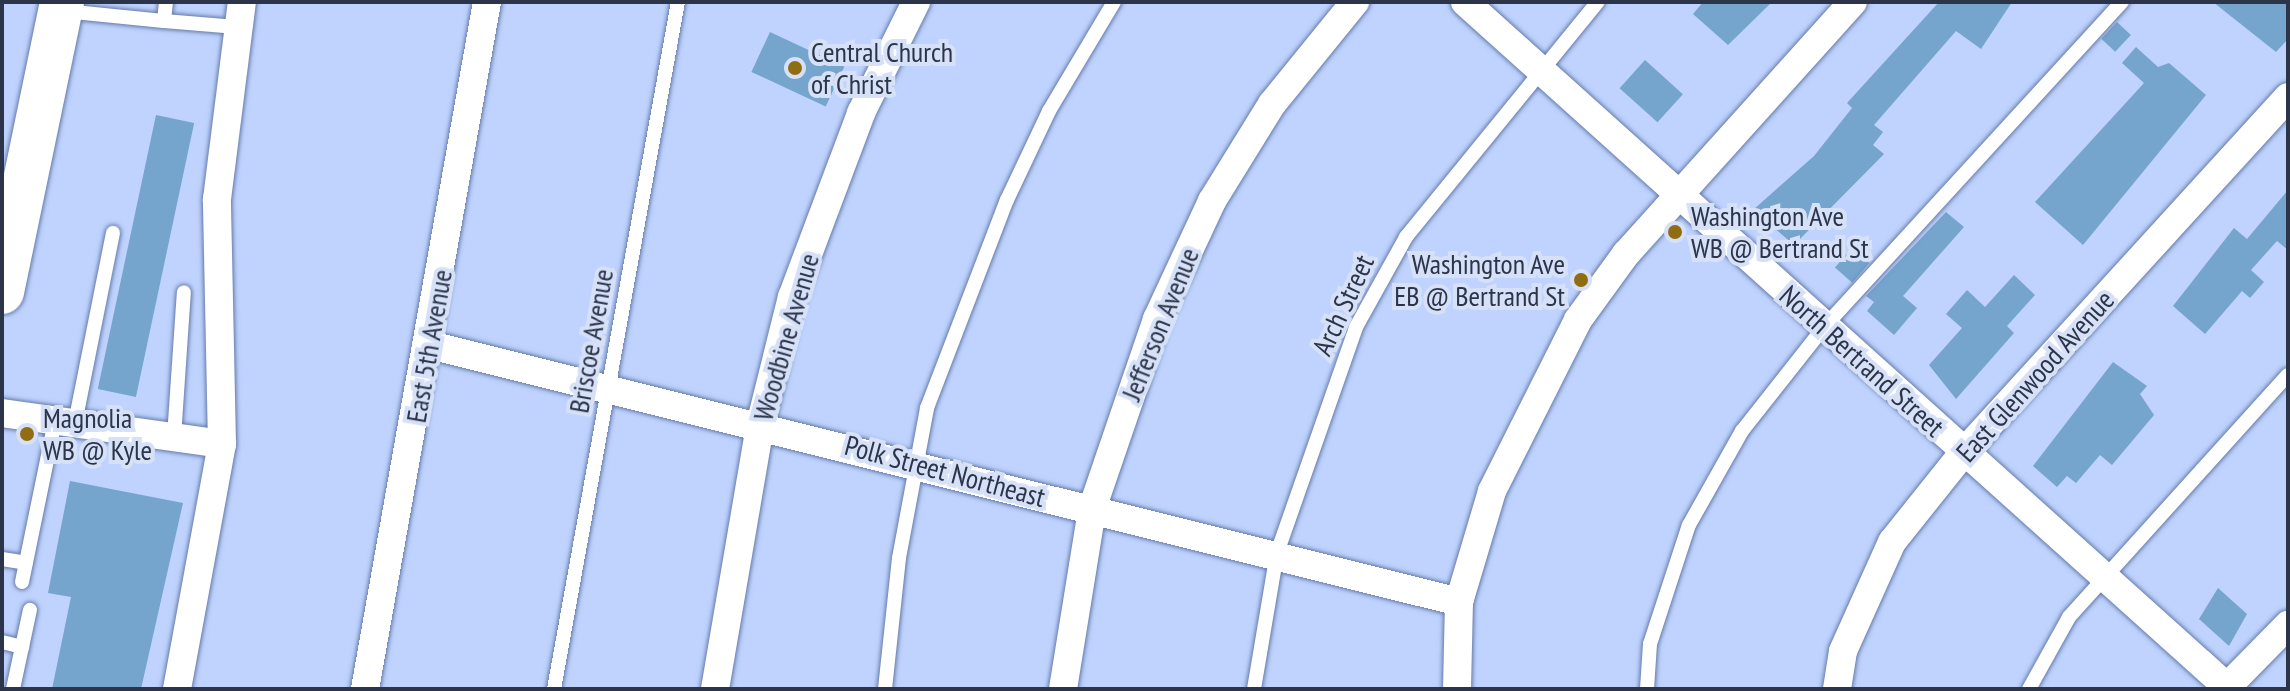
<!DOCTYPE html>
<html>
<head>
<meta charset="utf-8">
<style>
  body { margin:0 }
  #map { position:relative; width:2290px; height:691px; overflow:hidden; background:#bfd3fe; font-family:"PT Sans Narrow",sans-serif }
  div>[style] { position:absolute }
  .building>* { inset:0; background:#75a4cd; transform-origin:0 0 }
  .roads { filter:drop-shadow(0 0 2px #657bab) drop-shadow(0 0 2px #657bab) }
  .service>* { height:14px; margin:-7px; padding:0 7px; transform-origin:7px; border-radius:7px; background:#fff }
  .minor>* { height:28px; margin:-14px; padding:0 14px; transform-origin:14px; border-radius:14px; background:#fff }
  .primary>* { height:44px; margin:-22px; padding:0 22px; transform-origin:22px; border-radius:22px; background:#fff }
  .dots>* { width:22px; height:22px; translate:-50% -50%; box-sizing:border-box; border:4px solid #d6e0f6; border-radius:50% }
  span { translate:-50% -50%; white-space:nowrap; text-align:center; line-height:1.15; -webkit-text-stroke:8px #d6e0f6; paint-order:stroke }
  .poi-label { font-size:28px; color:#2b3449 }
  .left { translate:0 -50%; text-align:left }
  .right { translate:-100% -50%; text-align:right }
  .street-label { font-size:28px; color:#2b3449 }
  .frame { position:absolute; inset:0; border:4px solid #2b3449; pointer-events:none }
</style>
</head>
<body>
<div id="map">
  <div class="building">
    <i style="clip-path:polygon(1703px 2px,1772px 2px,1728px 45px,1693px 14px)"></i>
    <i style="clip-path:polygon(1939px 2px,2012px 2px,1981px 49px,1956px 31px,1874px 125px,1883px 132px,1873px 145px,1884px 154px,1794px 245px,1753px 210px,1814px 156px,1852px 108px,1847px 103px)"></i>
    <i style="clip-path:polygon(2213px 2px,2288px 2px,2288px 39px,2276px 52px)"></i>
    <i style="left:2117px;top:22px;width:19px;height:23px;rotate:43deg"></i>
    <i style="left:770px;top:32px;width:82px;height:44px;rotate:25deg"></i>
    <i style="clip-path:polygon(2136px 47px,2158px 67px,2169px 63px,2206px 95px,2083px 245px,2035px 202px,2144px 83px,2122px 63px)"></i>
    <i style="left:1645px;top:60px;width:51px;height:38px;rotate:42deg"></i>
    <i style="left:156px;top:115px;width:39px;height:280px;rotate:12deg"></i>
    <i style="clip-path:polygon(2288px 190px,2288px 250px,2277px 241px,2251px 270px,2264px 282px,2250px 298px,2242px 291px,2205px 334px,2173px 306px,2234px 228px,2247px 239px)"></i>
    <i style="clip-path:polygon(1946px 212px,1964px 227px,1903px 296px,1917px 308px,1894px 335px,1867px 311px,1874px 302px,1866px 296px)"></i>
    <i style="left:1852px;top:248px;width:23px;height:26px;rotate:41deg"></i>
    <i style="clip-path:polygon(2014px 275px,2035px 295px,2007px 326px,2014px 333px,1956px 399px,1929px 365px,1962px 328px,1946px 314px,1967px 290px,1985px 307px)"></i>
    <i style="clip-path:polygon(2113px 362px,2147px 386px,2140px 394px,2154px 415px,2112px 465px,2100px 455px,2076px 483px,2067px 476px,2057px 487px,2033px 466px)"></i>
    <i style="clip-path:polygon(70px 481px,183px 503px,141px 689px,52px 689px,71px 597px,48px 593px)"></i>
    <i style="clip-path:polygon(2218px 588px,2247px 614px,2229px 646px,2199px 619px)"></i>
  </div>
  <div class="roads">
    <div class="service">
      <i style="left:64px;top:11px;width:100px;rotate:5.7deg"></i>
      <i style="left:164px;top:21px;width:19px;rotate:-84deg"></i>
      <i style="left:164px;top:21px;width:73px;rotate:4.7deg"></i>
      <i style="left:75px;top:423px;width:194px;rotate:-78.7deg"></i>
      <i style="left:174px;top:437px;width:145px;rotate:-86.1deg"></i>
      <i style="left:2px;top:559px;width:24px;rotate:9deg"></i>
      <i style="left:22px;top:582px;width:164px;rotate:-78.4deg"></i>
      <i style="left:2px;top:642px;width:21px;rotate:14deg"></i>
      <i style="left:13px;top:689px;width:81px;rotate:-77.9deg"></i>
      <i style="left:554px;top:689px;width:698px;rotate:-79.77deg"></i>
      <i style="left:885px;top:689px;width:132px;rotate:-83.9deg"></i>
      <i style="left:899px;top:558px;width:153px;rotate:-79.4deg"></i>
      <i style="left:927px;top:408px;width:223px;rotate:-69deg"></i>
      <i style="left:1007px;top:200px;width:98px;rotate:-64.7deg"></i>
      <i style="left:1049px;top:111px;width:127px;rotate:-59.2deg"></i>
      <i style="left:1254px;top:689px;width:138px;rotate:-80.4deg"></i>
      <i style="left:1277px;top:553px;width:239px;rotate:-70.7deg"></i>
      <i style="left:1356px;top:327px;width:103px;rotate:-60.9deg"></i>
      <i style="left:1406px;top:237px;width:303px;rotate:-50.8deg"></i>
      <i style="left:1647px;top:689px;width:45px;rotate:-86.2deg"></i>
      <i style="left:1650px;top:644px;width:125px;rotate:-71.9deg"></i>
      <i style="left:1689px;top:525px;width:108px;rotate:-60.6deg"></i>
      <i style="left:1742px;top:431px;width:132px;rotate:-51.7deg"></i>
      <i style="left:1824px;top:327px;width:441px;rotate:-47.5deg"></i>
      <i style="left:2029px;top:689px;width:82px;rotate:-60.9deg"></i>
      <i style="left:2069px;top:617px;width:326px;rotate:-47.9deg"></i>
    </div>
    <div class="minor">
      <i style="left:1465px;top:2px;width:1023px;rotate:41.95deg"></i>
      <i style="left:430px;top:345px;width:1061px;rotate:14.02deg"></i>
      <i style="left:2px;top:413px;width:222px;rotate:8deg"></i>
      <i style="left:177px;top:689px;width:249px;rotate:-79.6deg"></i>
      <i style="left:222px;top:444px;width:245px;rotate:-91.2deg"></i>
      <i style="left:217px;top:199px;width:199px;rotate:-82.8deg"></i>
      <i style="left:365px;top:689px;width:698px;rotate:-79.93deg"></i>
      <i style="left:715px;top:689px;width:268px;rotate:-80.3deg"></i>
      <i style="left:760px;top:425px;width:132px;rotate:-76deg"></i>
      <i style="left:792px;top:297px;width:197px;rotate:-69.4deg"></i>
      <i style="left:861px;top:113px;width:124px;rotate:-63.6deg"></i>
      <i style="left:1063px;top:689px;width:182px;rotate:-80.8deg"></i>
      <i style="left:1092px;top:509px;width:201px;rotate:-71.1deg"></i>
      <i style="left:1157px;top:319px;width:130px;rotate:-65deg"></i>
      <i style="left:1212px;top:201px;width:114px;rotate:-58.3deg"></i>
      <i style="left:1272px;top:104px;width:132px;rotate:-50.9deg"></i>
      <i style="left:1457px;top:689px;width:87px;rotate:-88.7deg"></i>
      <i style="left:1459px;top:602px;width:116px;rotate:-73.4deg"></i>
      <i style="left:1492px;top:491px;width:191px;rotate:-63.3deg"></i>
      <i style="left:1578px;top:320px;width:82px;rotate:-54deg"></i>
      <i style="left:1626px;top:254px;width:339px;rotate:-48deg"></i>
      <i style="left:1837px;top:689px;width:38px;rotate:-81deg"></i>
      <i style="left:1843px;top:651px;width:120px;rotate:-65.8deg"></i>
      <i style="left:1892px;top:542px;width:114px;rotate:-51.4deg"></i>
      <i style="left:1963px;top:453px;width:482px;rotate:-47.6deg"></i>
      <i style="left:2225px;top:689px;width:90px;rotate:-45.5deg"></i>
    </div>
    <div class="primary">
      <i style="left:2px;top:292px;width:296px;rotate:-78.3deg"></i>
    </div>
  </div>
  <div class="dots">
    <i style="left:795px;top:68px;background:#906d12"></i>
    <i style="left:1675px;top:232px;background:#906d12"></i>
    <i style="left:1581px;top:280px;background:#906d12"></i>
    <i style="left:27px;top:434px;background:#906d12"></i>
  </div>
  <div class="poi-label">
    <span class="left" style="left:811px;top:68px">Central Church<br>of Christ</span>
    <span class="left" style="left:1691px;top:232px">Washington Ave<br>WB @ Bertrand St</span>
    <span class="right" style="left:1565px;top:280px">Washington Ave<br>EB @ Bertrand St</span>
    <span class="left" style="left:43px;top:434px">Magnolia<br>WB @ Kyle</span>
  </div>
  <div class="street-label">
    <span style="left:1343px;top:305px;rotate:-65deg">Arch Street</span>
    <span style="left:1160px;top:324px;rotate:-68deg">Jefferson Avenue</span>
    <span style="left:786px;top:337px;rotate:-74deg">Woodbine Avenue</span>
    <span style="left:591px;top:341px;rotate:-80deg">Briscoe Avenue</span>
    <span style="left:429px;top:346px;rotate:-80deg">East 5th Avenue</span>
    <span style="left:1862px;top:361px;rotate:42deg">North Bertrand Street</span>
    <span style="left:2035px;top:376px;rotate:-48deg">East Glenwood Avenue</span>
    <span style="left:945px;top:471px;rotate:15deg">Polk Street Northeast</span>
  </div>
  <div class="frame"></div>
</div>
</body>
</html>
